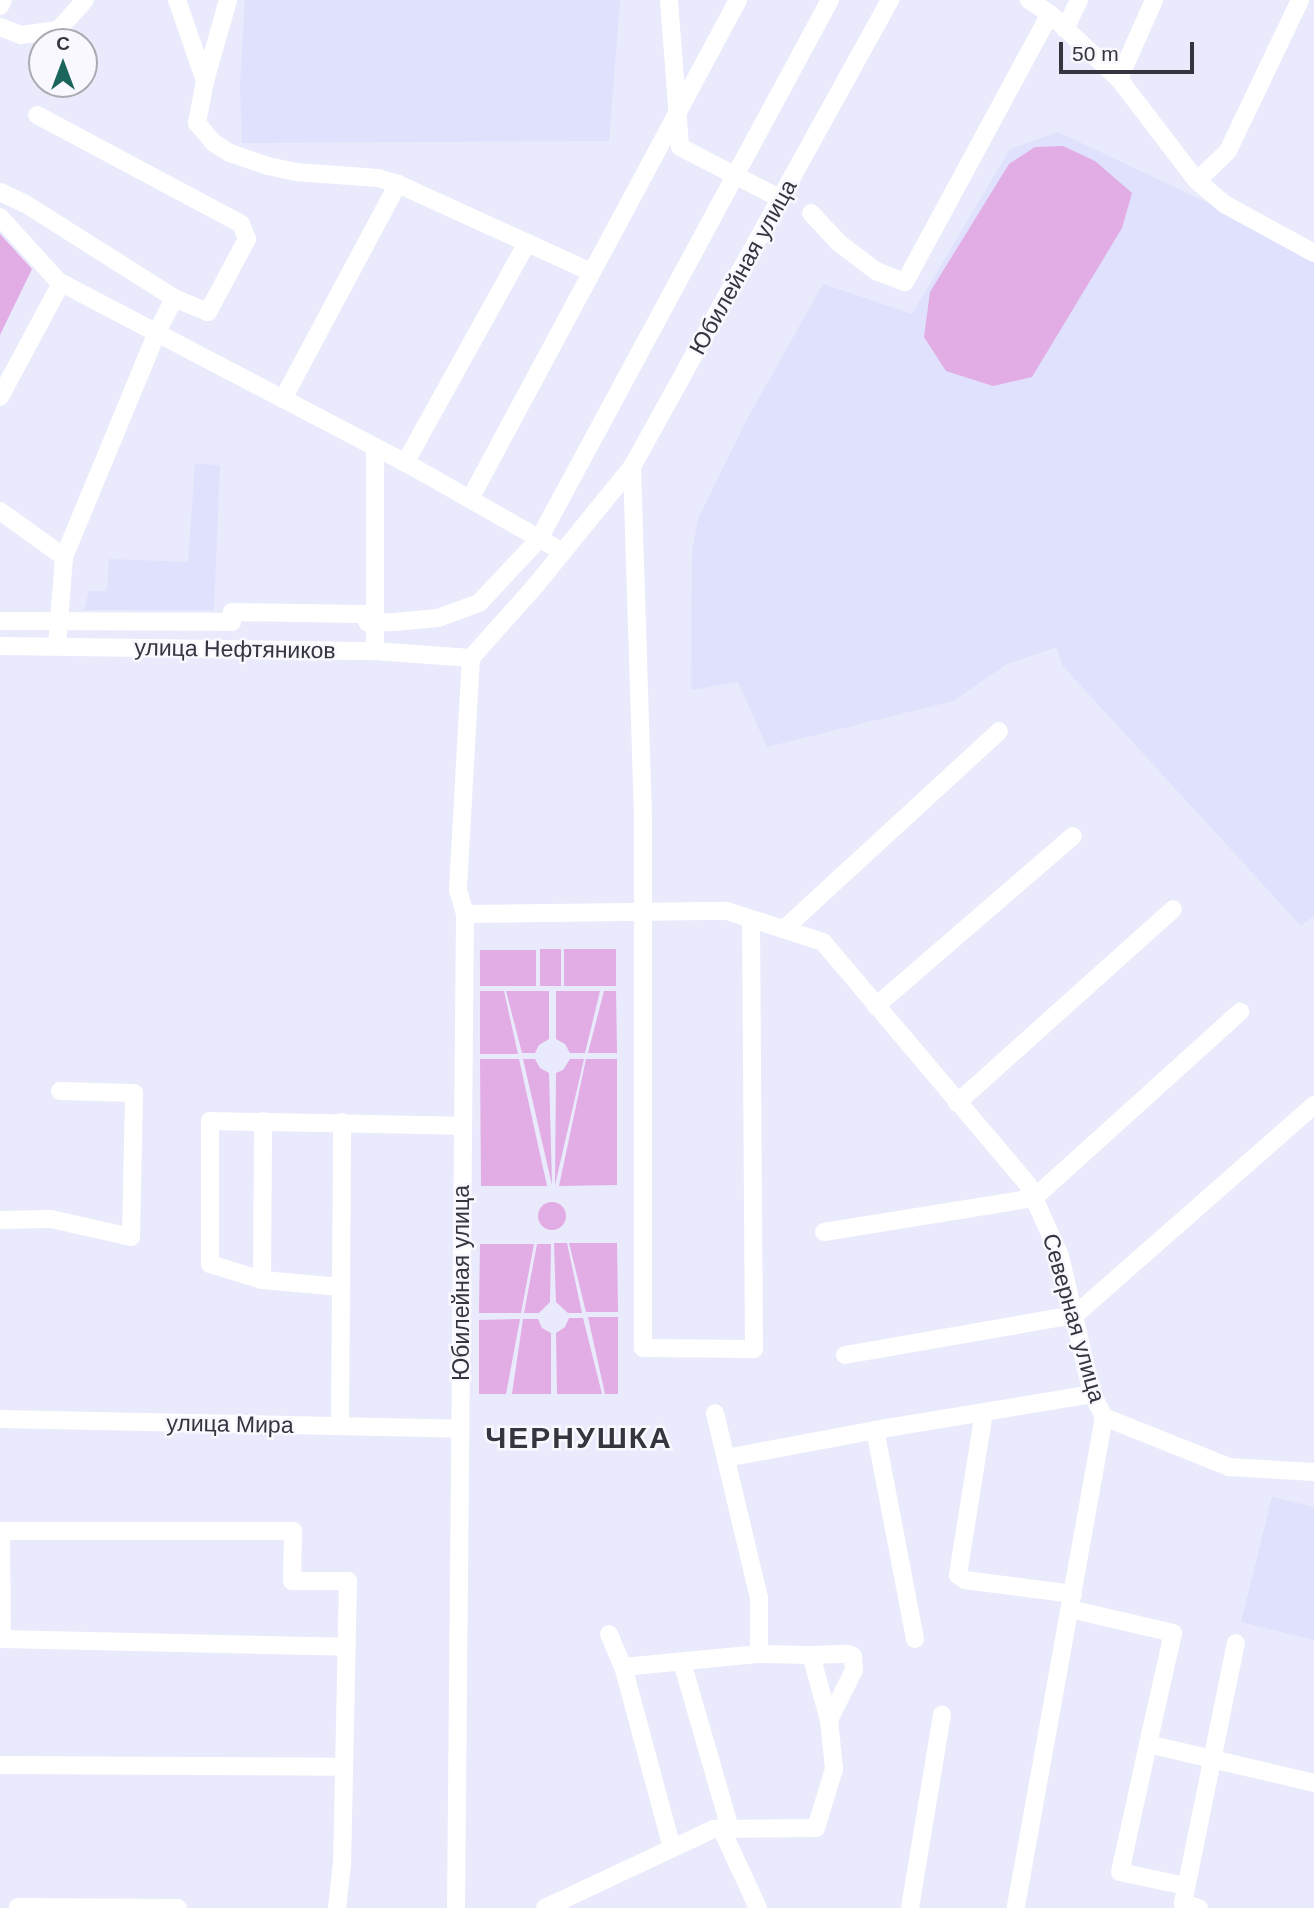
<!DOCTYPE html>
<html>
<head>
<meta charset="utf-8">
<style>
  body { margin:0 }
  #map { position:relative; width:1314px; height:1908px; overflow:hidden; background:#e9eafb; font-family:Helvetica,sans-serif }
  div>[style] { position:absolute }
  .built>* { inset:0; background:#e0e1fd }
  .green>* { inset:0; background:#e2ace5; transform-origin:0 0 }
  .round { border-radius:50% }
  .minor>* { height:18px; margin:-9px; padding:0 9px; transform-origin:9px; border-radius:9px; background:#fff }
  span { translate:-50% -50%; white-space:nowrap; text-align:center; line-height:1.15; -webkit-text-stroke:5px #f8f8fe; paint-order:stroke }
  .street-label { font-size:23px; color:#353540 }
  .district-label { font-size:30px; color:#353540; font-weight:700; letter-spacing:2px }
  .north { position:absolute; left:28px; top:28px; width:70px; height:70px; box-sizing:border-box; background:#f8f8fe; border:2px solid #aaaab2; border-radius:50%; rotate:0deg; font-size:19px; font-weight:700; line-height:28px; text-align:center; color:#353540 }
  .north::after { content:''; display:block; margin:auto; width:24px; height:32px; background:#1c655d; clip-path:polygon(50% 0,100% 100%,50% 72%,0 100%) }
  .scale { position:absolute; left:1059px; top:42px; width:135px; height:32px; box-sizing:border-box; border:4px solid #353540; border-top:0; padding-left:9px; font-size:21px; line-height:24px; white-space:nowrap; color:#353540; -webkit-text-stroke:5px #f8f8fe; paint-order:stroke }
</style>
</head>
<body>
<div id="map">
  <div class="built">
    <i style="clip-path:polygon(245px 0,620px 0,609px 141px,242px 143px,240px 86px)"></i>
    <i style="clip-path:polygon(1058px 132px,1314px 253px,1314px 916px,1301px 926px,1062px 665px,1057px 647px,1007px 664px,953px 701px,767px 747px,738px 682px,691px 690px,692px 552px,698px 519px,746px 421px,823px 284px,912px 314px,1010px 149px)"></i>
    <i style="clip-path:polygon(195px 464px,220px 465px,214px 610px,84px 610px,89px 591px,107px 591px,109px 559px,188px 562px)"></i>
    <i style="clip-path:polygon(1272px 1497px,1314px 1507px,1314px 1640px,1241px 1622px)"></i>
  </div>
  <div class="green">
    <i style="clip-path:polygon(1063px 146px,1095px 161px,1132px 193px,1122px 228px,1032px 377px,993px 386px,946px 371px,924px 337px,930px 292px,1009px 164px,1035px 147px)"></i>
    <i style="clip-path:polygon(0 234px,32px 269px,0 335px)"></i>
    <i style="left:540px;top:949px;width:21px;height:37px"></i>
    <i style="left:564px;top:949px;width:52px;height:37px"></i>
    <i style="left:480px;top:950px;width:56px;height:36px"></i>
    <i style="clip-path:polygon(480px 991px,504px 991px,518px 1054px,480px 1054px)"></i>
    <i style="clip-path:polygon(506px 991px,549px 991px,549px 1039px,539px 1045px,535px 1053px,522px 1053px)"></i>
    <i style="clip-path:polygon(556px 991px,600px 991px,585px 1053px,570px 1053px,565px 1044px,556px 1039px)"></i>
    <i style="clip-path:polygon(604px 991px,616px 991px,617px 1053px,588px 1053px)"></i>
    <i style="clip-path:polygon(480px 1059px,519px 1059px,547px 1186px,481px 1186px)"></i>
    <i style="clip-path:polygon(523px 1059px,535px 1059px,540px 1068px,549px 1073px,552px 1185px)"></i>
    <i style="clip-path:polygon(570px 1059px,584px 1059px,555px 1185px,556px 1073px,563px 1070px)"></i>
    <i style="clip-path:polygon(586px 1059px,617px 1059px,617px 1185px,559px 1186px)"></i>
    <i class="round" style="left:538px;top:1202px;width:28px;height:28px"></i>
    <i style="clip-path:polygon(554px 1243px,567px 1243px,582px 1313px,568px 1313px,556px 1302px)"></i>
    <i style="clip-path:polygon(569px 1243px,617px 1243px,618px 1312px,586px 1312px)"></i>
    <i style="clip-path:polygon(480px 1244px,534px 1244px,521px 1313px,479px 1313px)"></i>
    <i style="clip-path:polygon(537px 1244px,551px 1244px,550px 1302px,539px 1313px,524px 1313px)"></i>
    <i style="clip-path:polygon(588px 1317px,618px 1317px,618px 1394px,605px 1394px)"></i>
    <i style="clip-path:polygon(569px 1318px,583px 1318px,602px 1394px,557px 1394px,556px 1333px,565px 1327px)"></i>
    <i style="clip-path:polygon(520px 1319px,506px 1394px,479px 1394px,479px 1320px)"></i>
    <i style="clip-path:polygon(523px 1319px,538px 1319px,542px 1328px,551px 1333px,551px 1394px,512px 1394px)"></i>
  </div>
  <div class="minor">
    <i style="left:177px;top:0;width:86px;rotate:70.9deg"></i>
    <i style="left:205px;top:81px;width:43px;rotate:100.8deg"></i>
    <i style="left:197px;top:123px;width:26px;rotate:50deg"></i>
    <i style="left:214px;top:143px;width:19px;rotate:32deg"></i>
    <i style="left:230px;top:153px;width:40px;rotate:18.9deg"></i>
    <i style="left:268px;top:166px;width:29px;rotate:12deg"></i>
    <i style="left:296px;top:172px;width:82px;rotate:4.2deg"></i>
    <i style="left:378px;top:178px;width:21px;rotate:17deg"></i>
    <i style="left:669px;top:0;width:147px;rotate:85.7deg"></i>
    <i style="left:680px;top:147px;width:114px;rotate:27.2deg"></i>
    <i style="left:1029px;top:0;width:25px;rotate:34deg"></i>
    <i style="left:1050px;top:14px;width:95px;rotate:43.3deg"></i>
    <i style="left:1119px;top:79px;width:128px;rotate:52.6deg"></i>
    <i style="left:1197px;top:181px;width:38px;rotate:40deg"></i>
    <i style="left:1226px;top:205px;width:100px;rotate:28.6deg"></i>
    <i style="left:0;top:6px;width:7px;rotate:-63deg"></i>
    <i style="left:0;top:27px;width:22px;rotate:21deg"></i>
    <i style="left:21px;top:35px;width:37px;rotate:-8deg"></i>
    <i style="left:58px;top:30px;width:40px;rotate:-48deg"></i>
    <i style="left:1065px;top:29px;width:32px;rotate:-64deg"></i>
    <i style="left:1119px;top:79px;width:86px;rotate:-66.1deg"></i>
    <i style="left:205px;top:81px;width:84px;rotate:-74.1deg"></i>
    <i style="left:37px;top:115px;width:231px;rotate:28.1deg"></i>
    <i style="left:241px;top:224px;width:16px;rotate:68deg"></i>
    <i style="left:247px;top:239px;width:83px;rotate:118.1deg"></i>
    <i style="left:208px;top:312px;width:37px;rotate:-158deg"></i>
    <i style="left:1197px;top:181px;width:43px;rotate:-44.1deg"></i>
    <i style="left:1228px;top:151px;width:167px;rotate:-64.5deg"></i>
    <i style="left:0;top:192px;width:26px;rotate:25deg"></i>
    <i style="left:24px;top:203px;width:178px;rotate:32.3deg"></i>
    <i style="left:174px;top:298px;width:39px;rotate:116deg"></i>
    <i style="left:157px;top:333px;width:112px;rotate:-152.3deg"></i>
    <i style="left:58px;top:281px;width:86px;rotate:-132.2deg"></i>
    <i style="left:811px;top:213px;width:41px;rotate:47deg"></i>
    <i style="left:839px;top:243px;width:46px;rotate:37.1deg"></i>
    <i style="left:876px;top:271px;width:31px;rotate:21deg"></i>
    <i style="left:905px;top:282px;width:305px;rotate:-61.6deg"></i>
    <i style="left:0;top:397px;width:129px;rotate:-61.8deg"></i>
    <i style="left:283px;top:399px;width:244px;rotate:-61.9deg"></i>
    <i style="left:398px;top:184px;width:212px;rotate:24.5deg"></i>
    <i style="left:375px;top:447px;width:204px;rotate:90deg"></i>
    <i style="left:405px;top:463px;width:252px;rotate:-61deg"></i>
    <i style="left:632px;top:467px;width:352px;rotate:88.2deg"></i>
    <i style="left:643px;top:819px;width:529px;rotate:90deg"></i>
    <i style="left:643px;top:1348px;width:111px;rotate:0.5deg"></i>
    <i style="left:754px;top:1349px;width:430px;rotate:-90.4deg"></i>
    <i style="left:470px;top:499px;width:566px;rotate:-61.76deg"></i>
    <i style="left:0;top:511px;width:79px;rotate:35.7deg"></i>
    <i style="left:0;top:621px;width:232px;rotate:0.2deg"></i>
    <i style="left:232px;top:622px;width:10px;rotate:-90deg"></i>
    <i style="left:232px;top:612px;width:131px;rotate:0.9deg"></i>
    <i style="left:363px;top:614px;width:10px;rotate:61deg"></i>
    <i style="left:368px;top:623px;width:26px;rotate:-2deg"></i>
    <i style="left:394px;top:622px;width:44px;rotate:-5.2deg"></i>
    <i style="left:438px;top:618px;width:44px;rotate:-20.1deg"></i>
    <i style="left:479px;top:603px;width:88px;rotate:-46.8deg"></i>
    <i style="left:539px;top:539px;width:613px;rotate:-61.64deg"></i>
    <i style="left:0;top:646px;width:375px;rotate:0.8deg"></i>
    <i style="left:375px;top:651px;width:96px;rotate:4.2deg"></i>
    <i style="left:57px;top:646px;width:89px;rotate:-85.5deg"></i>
    <i style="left:64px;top:557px;width:243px;rotate:-67.5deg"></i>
    <i style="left:157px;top:333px;width:291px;rotate:27.6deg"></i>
    <i style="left:415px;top:468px;width:170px;rotate:29.6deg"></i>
    <i style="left:471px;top:658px;width:98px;rotate:-48.3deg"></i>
    <i style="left:536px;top:585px;width:152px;rotate:-50.9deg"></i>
    <i style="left:632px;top:467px;width:534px;rotate:-61.08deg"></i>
    <i style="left:465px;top:914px;width:262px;rotate:-0.7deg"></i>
    <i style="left:727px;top:911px;width:101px;rotate:17.9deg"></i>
    <i style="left:823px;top:942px;width:318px;rotate:49.8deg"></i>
    <i style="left:1028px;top:1185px;width:78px;rotate:65.7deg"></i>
    <i style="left:1060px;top:1256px;width:142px;rotate:76.9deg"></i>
    <i style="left:1092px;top:1394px;width:26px;rotate:62deg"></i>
    <i style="left:1104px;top:1417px;width:499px;rotate:100.2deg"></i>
    <i style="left:784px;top:929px;width:292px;rotate:-42.6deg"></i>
    <i style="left:876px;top:1006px;width:260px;rotate:-40.8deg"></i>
    <i style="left:957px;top:1103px;width:290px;rotate:-41.9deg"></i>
    <i style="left:0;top:1220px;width:51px;rotate:-1.1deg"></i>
    <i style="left:51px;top:1219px;width:82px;rotate:12.7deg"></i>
    <i style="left:131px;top:1237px;width:144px;rotate:-88.8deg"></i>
    <i style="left:134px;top:1093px;width:74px;rotate:-178.5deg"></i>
    <i style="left:824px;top:1232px;width:213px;rotate:-9.2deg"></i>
    <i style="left:1034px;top:1198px;width:278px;rotate:-42.1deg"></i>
    <i style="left:262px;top:1280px;width:159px;rotate:-89.6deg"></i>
    <i style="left:341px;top:1287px;width:79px;rotate:-174.9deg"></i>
    <i style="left:262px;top:1280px;width:54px;rotate:-162.9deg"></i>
    <i style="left:210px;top:1264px;width:143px;rotate:-90deg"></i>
    <i style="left:210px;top:1121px;width:252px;rotate:1.1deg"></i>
    <i style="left:845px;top:1355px;width:233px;rotate:-9.9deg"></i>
    <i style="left:1075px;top:1315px;width:318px;rotate:-41.3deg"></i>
    <i style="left:984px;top:1412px;width:165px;rotate:99.1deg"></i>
    <i style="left:958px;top:1575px;width:9px;rotate:36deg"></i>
    <i style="left:965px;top:1580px;width:109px;rotate:7.4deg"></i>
    <i style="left:1104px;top:1417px;width:135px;rotate:21.8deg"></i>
    <i style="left:1229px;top:1467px;width:85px;rotate:3.4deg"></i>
    <i style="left:0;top:1419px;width:460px;rotate:1.2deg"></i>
    <i style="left:340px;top:1426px;width:304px;rotate:-89.6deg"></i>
    <i style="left:726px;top:1458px;width:152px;rotate:-10.6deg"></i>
    <i style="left:0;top:1531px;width:293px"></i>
    <i style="left:293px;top:1531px;width:50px;rotate:91.1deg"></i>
    <i style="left:292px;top:1581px;width:56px"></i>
    <i style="left:348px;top:1581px;width:282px;rotate:91.2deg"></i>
    <i style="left:342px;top:1863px;width:45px;rotate:96.3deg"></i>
    <i style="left:1px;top:1531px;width:108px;rotate:89.5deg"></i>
    <i style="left:2px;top:1639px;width:345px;rotate:1.3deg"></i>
    <i style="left:1070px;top:1609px;width:106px;rotate:13.1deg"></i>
    <i style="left:1173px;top:1633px;width:114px;rotate:102.7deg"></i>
    <i style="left:1148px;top:1744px;width:171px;rotate:13.2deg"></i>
    <i style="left:609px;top:1634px;width:36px;rotate:67deg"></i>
    <i style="left:915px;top:1639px;width:213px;rotate:-100.8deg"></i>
    <i style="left:875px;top:1430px;width:220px;rotate:-9.4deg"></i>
    <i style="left:811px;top:1655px;width:36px;rotate:-2deg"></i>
    <i style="left:847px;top:1654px;width:6px;rotate:18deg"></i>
    <i style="left:853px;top:1656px;width:14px;rotate:86deg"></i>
    <i style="left:854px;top:1670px;width:56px;rotate:116.6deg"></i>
    <i style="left:682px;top:1662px;width:173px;rotate:73.9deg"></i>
    <i style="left:1148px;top:1744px;width:131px;rotate:102.3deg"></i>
    <i style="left:1120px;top:1872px;width:67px;rotate:12deg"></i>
    <i style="left:2px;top:1765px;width:342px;rotate:0.3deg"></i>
    <i style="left:721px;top:1828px;width:88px;rotate:65.2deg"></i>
    <i style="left:672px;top:1848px;width:188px;rotate:-105.1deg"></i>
    <i style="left:623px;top:1667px;width:137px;rotate:-5.5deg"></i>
    <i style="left:18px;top:1907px;width:160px;rotate:0.4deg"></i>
    <i style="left:456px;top:1908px;width:994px;rotate:-89.48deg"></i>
    <i style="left:465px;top:914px;width:26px;rotate:-106deg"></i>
    <i style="left:458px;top:889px;width:231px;rotate:-86.8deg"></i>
    <i style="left:545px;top:1908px;width:187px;rotate:-25.1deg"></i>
    <i style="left:714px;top:1829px;width:102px;rotate:-0.6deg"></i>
    <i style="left:816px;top:1828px;width:62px;rotate:-73deg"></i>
    <i style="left:834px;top:1769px;width:49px;rotate:-95.8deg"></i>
    <i style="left:829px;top:1720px;width:67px;rotate:-105.5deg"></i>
    <i style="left:811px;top:1655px;width:52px;rotate:-178.9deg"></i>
    <i style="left:759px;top:1654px;width:56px;rotate:-90deg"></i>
    <i style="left:759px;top:1598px;width:190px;rotate:-103.4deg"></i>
    <i style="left:910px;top:1908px;width:196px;rotate:-80.6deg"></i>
    <i style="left:1199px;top:1908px;width:17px;rotate:-163deg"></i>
    <i style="left:1183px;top:1903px;width:265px;rotate:-78.5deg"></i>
  </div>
  <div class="street-label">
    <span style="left:743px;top:267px;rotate:-61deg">Юбилейная улица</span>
    <span style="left:235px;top:649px;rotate:1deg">улица Нефтяников</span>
    <span style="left:461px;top:1283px;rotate:-90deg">Юбилейная улица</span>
    <span style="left:1074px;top:1318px;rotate:74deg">Северная улица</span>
    <span style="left:230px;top:1424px;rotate:1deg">улица Мира</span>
  </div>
  <div class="district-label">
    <span style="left:579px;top:1438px">ЧЕРНУШКА</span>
  </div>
  <div class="north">С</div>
  <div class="scale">50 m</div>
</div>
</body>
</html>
